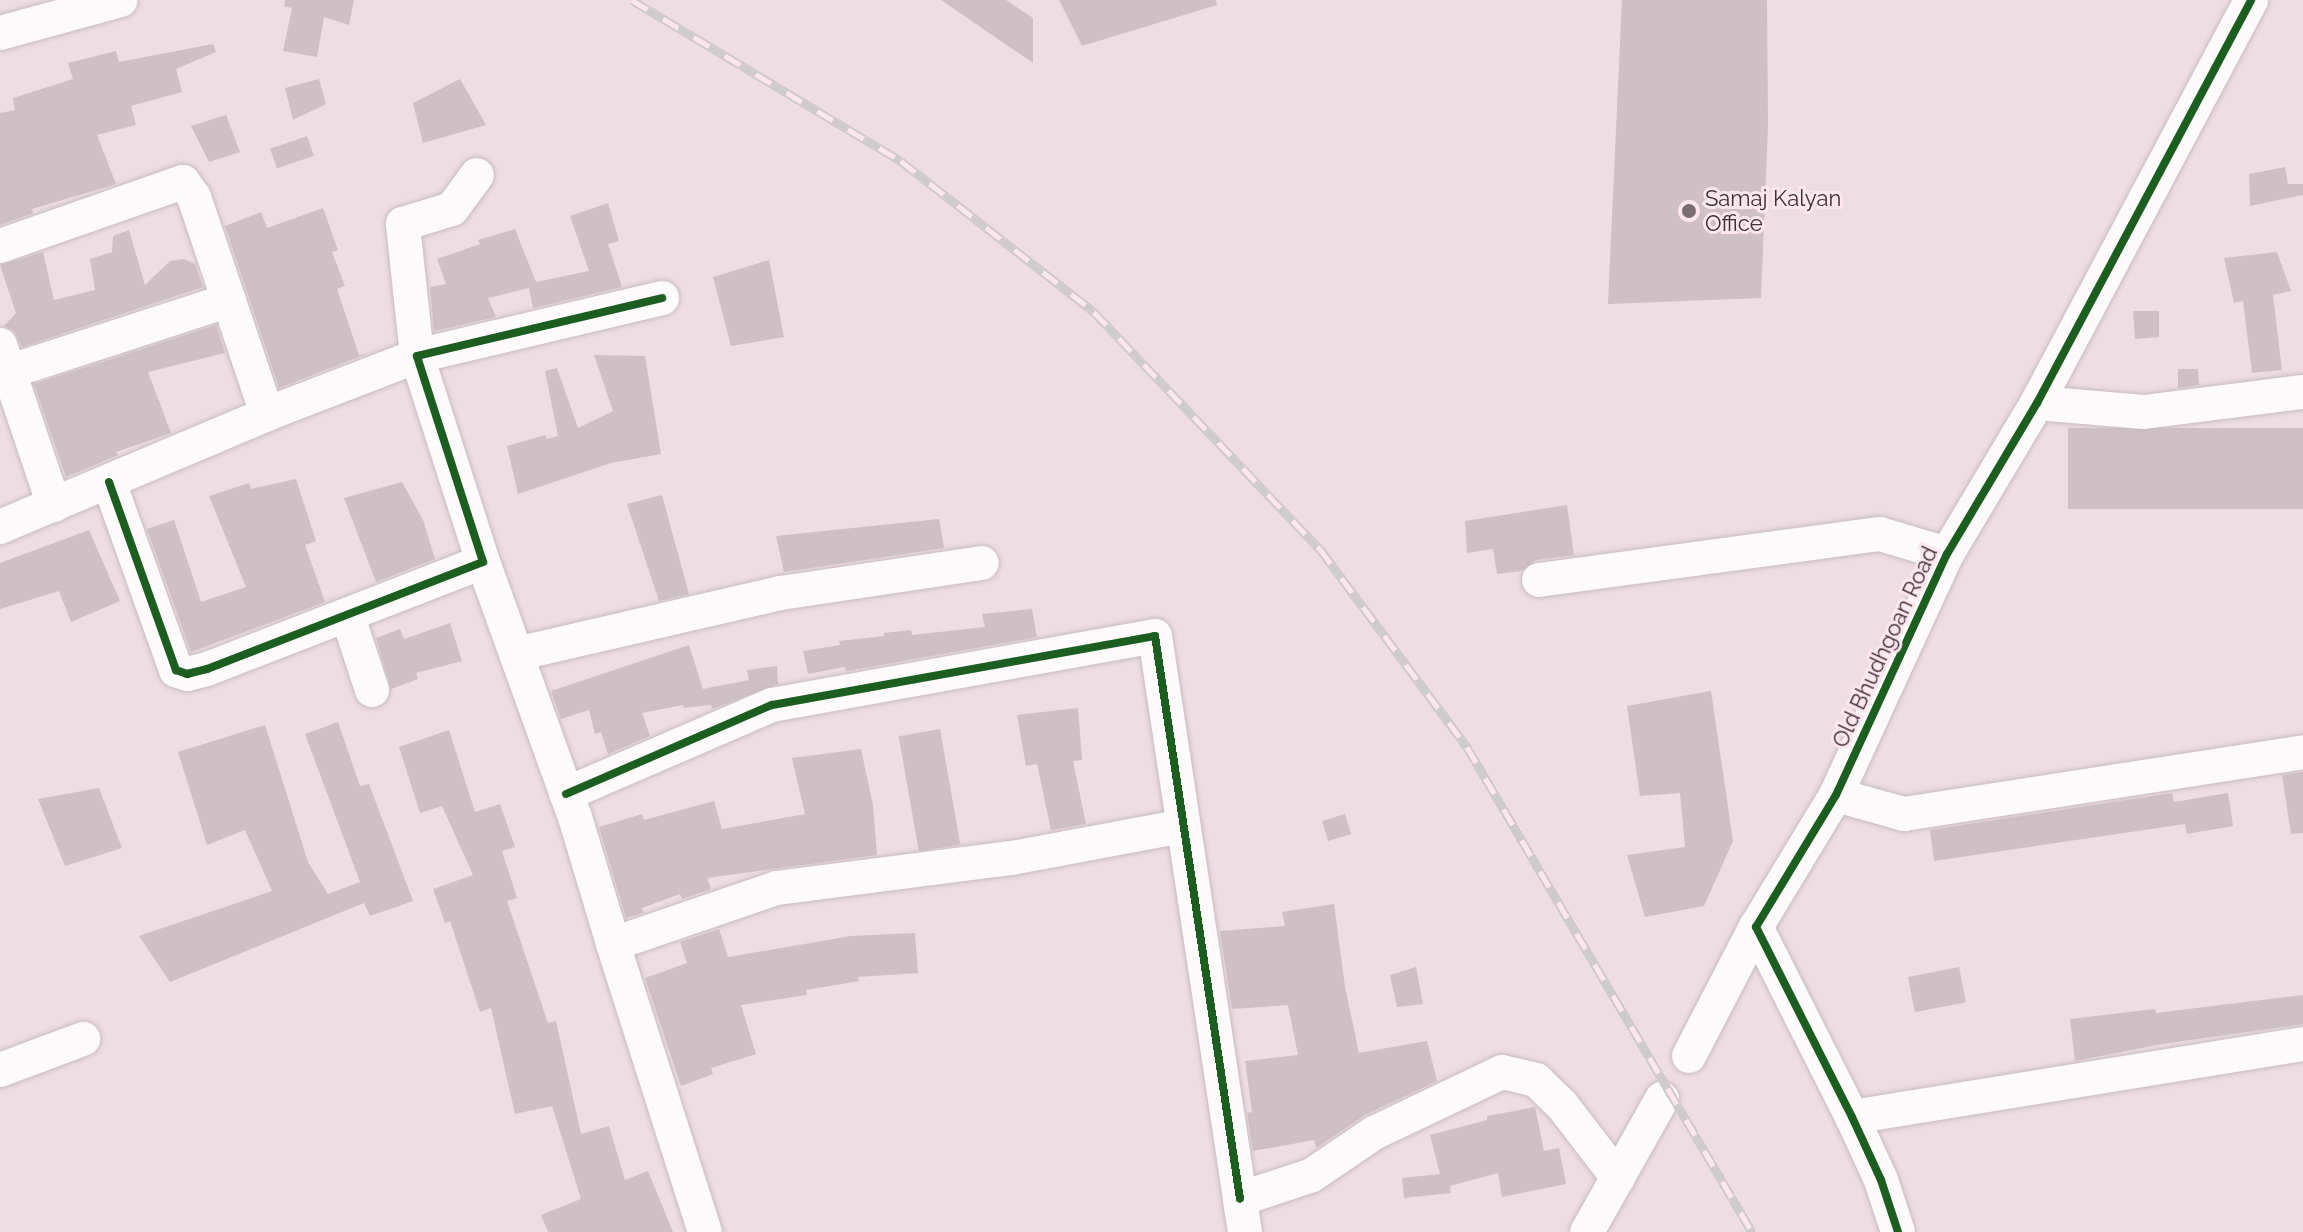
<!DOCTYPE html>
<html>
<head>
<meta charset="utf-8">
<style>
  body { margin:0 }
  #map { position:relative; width:2303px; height:1232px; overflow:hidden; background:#eedde3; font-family:Raleway,sans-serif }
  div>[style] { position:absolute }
  .building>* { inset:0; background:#cec0c5; transform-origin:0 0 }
  .roads { filter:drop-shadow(0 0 2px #c8bbc0) drop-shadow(0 0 2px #c8bbc0) }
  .minor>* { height:34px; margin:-17px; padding:0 17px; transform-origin:17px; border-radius:17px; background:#fcfafb }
  .rail>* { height:9px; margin-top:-4.5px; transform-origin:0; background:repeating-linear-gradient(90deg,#fee6ef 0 18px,#cfcacc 0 36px); box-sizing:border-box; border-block:2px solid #cfcacc }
  .cycleway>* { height:8px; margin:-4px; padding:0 4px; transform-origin:4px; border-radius:4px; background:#1b5e20 }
  .dots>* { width:22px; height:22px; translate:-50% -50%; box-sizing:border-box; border:4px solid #fee6ef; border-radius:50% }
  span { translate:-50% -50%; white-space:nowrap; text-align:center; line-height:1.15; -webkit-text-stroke:6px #fee6ef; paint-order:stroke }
  .poi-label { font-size:22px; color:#3c3135 }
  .left { translate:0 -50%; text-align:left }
  .street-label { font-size:22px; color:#3c3135 }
</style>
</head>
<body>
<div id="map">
  <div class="building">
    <i style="clip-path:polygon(285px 0,354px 0,349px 25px,324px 17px,317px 57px,283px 51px,292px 8px,284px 6px)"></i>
    <i style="clip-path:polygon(941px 0,1006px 0,1033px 18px,1033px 63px)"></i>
    <i style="clip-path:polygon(1059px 0,1216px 0,1217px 5px,1082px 46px)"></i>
    <i style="clip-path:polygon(1622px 0,1767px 0,1768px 125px,1761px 298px,1608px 304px)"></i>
    <i style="clip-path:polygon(213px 44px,216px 52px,176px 69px,182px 92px,131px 106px,136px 125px,97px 135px,116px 184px,32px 209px,33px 213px,0 225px,0 113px,15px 110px,13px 98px,73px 79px,68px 63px,116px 51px,119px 62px)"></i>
    <i style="clip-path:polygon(319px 79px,326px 104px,293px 120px,285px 88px)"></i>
    <i style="clip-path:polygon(460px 79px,486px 125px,423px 143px,413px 103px)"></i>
    <i style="clip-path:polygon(226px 115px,240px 152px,209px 162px,191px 126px)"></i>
    <i style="left:307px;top:136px;width:21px;height:39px;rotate:71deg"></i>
    <i style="clip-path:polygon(2285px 167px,2288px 184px,2303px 184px,2303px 195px,2250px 206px,2249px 174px)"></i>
    <i style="clip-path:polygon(608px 203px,619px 241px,608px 244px,622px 287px,533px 308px,529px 288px,488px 298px,496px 317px,434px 331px,430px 287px,446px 284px,437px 259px,480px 244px,478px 240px,515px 229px,536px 282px,589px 271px,570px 216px)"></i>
    <i style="clip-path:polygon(323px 208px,338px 250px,332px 252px,345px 286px,337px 289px,359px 355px,366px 354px,279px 388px,225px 226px,261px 212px,267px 228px)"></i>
    <i style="clip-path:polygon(129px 230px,145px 285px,170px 261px,184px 259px,195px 264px,203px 287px,22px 347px,14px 331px,4px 326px,16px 313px,0 265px,43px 252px,54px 300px,95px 290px,90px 259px,112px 252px,113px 236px)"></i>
    <i style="clip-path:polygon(2277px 252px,2291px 291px,2273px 295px,2282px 370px,2252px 373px,2243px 301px,2234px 303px,2224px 258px)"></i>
    <i style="clip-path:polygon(769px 260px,784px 337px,731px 346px,713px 277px)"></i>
    <i style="clip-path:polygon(2133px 311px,2159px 311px,2159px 337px,2135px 339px)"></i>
    <i style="clip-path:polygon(216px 325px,225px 353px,148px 372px,171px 433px,116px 452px,118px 455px,66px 477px,34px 384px)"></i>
    <i style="clip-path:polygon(594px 355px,645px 356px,661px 454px,611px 463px,518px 494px,507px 446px,545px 435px,547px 439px,558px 436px,545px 371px,557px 368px,578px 428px,613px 411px)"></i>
    <i style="clip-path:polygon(2178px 369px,2198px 369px,2199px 385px,2178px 388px)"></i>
    <i style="left:2303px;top:428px;width:81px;height:235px;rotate:90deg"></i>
    <i style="clip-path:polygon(296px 479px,316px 541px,305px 545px,325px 602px,191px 652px,147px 529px,174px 520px,201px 602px,246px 587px,209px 496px,249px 483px,251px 489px)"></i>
    <i style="clip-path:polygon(402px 482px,423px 520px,435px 559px,376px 582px,344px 498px)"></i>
    <i style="clip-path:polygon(662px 495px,689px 594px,659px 601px,627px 504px)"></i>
    <i style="clip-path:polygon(1567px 505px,1574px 555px,1536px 560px,1522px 571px,1497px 574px,1493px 549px,1467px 553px,1465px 521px)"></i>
    <i style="clip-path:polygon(939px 519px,944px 548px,784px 572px,776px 536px)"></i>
    <i style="clip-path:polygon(89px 530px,120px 601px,71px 622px,59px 591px,0 609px,0 563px)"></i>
    <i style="clip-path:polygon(1032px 609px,1037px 637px,847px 671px,844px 667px,808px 674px,803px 651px,840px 645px,839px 641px,884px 636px,884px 633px,911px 630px,912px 635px,985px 627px,982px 614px)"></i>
    <i style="clip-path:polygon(450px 623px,462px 661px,416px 673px,418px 679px,391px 689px,376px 638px,400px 629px,404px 639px)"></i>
    <i style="clip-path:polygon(689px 645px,703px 689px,749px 680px,747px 670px,777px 666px,778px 684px,712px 709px,711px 705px,684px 708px,683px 705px,642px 713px,650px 736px,608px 754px,601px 732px,595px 734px,589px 710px,561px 719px,551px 691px)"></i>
    <i style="clip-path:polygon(1711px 691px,1733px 841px,1704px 906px,1645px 917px,1627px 855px,1685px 847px,1680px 793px,1640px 796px,1627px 706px)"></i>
    <i style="clip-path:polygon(1078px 708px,1082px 760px,1073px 761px,1086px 824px,1051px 830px,1037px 764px,1026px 766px,1017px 715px)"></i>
    <i style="clip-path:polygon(338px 722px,360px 786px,369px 784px,413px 901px,370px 916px,364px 903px,170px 982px,139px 936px,272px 891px,245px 830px,207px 845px,178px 752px,265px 725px,308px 862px,328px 894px,360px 882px,305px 734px)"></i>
    <i style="left:940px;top:729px;width:117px;height:42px;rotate:80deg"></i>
    <i style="clip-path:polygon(449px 730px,475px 812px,500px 804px,515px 847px,502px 851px,517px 898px,507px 901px,548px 1023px,556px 1021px,581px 1134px,609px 1126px,625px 1180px,648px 1171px,673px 1232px,548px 1232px,541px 1215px,581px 1199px,552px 1106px,515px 1114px,491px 1008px,480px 1012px,450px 921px,445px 923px,433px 889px,473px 875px,442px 806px,420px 813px,399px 747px)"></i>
    <i style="clip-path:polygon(861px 749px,873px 805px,877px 855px,707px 878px,711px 889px,682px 899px,680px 894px,642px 908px,643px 913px,626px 918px,599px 827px,642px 814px,644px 820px,714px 801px,722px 829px,805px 814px,792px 758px)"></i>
    <i style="clip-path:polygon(2303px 772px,2303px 833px,2291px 834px,2282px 775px)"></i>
    <i style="clip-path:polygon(99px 788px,122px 848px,65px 866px,38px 799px)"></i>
    <i style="clip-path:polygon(2172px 793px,2174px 802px,2228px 793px,2233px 826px,2187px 834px,2185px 824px,1934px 861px,1930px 830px)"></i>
    <i style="left:1345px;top:814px;width:21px;height:24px;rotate:73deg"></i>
    <i style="clip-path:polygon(1334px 904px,1345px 987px,1359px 1053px,1427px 1041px,1437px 1081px,1365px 1115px,1316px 1148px,1314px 1140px,1253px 1151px,1247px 1113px,1252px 1112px,1245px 1061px,1298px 1055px,1288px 1005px,1232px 1009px,1220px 931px,1285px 926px,1282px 912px)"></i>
    <i style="clip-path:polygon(719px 929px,728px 957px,851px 936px,915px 933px,918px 973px,858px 977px,859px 981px,806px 990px,807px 995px,741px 1005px,756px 1054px,711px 1068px,713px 1074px,681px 1086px,645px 978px,687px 963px,680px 942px)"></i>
    <i style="clip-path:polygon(1416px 967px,1423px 1004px,1397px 1007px,1390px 975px)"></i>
    <i style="left:1959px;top:967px;width:36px;height:52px;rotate:79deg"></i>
    <i style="clip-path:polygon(2303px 995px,2303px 1024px,2162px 1044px,2075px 1061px,2070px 1019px,2155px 1009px,2156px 1013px)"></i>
    <i style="clip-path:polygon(1535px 1107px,1544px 1151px,1559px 1148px,1566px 1184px,1502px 1197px,1498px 1173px,1450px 1186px,1451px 1193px,1404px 1198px,1402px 1178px,1440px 1174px,1430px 1135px,1487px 1120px,1487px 1116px)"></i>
  </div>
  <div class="roads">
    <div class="minor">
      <i style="left:0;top:33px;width:125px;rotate:-15.3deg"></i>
      <i style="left:0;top:246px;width:194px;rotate:-19.3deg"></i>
      <i style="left:183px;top:182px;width:19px;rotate:54deg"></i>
      <i style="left:194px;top:197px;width:229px;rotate:71.4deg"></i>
      <i style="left:0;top:345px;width:169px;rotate:71.4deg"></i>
      <i style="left:8px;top:372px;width:232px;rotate:-18deg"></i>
      <i style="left:2037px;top:403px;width:107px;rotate:4.8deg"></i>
      <i style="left:2144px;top:412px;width:160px;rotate:-7.2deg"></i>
      <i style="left:109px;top:482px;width:200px;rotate:70.4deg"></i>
      <i style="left:176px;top:670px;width:12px;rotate:20deg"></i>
      <i style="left:187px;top:674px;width:21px;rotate:-14deg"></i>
      <i style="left:207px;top:669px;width:296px;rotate:-21.2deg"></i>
      <i style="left:483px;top:562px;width:216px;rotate:-107.8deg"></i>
      <i style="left:417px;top:356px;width:252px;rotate:-13.3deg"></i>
      <i style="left:0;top:527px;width:290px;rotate:-22.9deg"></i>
      <i style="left:267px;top:414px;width:161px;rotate:-21.1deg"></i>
      <i style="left:417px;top:356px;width:133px;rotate:-96.1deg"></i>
      <i style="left:403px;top:224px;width:51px;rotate:-17deg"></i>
      <i style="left:452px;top:209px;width:42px;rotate:-53.7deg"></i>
      <i style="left:483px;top:562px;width:271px;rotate:70.2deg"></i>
      <i style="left:575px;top:817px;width:133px;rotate:73.3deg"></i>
      <i style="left:613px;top:944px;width:173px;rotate:-18.9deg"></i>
      <i style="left:777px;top:888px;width:237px;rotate:-7.3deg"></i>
      <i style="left:1012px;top:858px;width:174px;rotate:-10.6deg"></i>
      <i style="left:1539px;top:580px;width:344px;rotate:-7.7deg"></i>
      <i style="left:1880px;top:534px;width:70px;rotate:16.6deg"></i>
      <i style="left:348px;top:617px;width:77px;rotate:71.8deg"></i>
      <i style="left:516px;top:654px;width:272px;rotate:-13deg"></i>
      <i style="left:781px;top:593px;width:203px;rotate:-8.5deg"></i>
      <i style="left:566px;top:794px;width:224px;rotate:-23.4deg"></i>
      <i style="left:772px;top:705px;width:389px;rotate:-10.2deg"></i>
      <i style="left:1155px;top:636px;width:569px;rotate:81.41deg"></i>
      <i style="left:1836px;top:795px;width:71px;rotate:15.6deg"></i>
      <i style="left:1904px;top:814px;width:404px;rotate:-8.8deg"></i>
      <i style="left:613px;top:944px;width:302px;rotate:72.3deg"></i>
      <i style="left:1689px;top:1056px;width:145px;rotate:-62.6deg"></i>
      <i style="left:0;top:1070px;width:89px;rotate:-20.5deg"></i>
      <i style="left:1852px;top:1117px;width:457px;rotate:-9.2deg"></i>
      <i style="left:1245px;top:1232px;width:33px;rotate:-99deg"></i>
      <i style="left:1240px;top:1199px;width:76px;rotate:-18.4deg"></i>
      <i style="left:1312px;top:1175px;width:75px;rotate:-34.1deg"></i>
      <i style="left:1374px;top:1133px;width:142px;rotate:-25.5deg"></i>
      <i style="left:1502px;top:1072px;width:35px;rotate:13deg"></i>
      <i style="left:1536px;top:1080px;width:36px;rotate:44deg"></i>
      <i style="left:1562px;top:1105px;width:92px;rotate:52.5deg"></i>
      <i style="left:1587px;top:1232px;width:153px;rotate:-60.6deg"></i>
      <i style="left:1898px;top:1232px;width:55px;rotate:-108.1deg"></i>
      <i style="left:1881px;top:1180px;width:69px;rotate:-114.7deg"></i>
      <i style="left:1852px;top:1117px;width:213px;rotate:-116.8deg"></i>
      <i style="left:1756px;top:927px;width:154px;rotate:-58.8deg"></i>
      <i style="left:1836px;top:795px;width:265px;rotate:-65.3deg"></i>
      <i style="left:1947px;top:554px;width:176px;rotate:-59.2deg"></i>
      <i style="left:2037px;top:403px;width:456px;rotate:-62deg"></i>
    </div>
  </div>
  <div class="rail">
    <i style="left:632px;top:0;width:313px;rotate:30.9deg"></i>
    <i style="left:901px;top:161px;width:245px;rotate:38deg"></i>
    <i style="left:1094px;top:312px;width:327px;rotate:46.4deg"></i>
    <i style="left:1320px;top:549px;width:247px;rotate:53.4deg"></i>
    <i style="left:1467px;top:747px;width:563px;rotate:59.56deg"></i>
  </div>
  <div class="cycleway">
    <i style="left:109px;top:482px;width:200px;rotate:70.4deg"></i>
    <i style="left:176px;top:670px;width:12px;rotate:20deg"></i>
    <i style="left:187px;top:674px;width:21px;rotate:-14deg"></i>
    <i style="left:207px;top:669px;width:296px;rotate:-21.2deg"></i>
    <i style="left:483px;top:562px;width:216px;rotate:-107.8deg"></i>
    <i style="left:417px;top:356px;width:252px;rotate:-13.3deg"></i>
    <i style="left:566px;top:794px;width:224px;rotate:-23.4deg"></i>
    <i style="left:772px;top:705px;width:389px;rotate:-10.2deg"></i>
    <i style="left:1155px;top:636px;width:569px;rotate:81.41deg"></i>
    <i style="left:1898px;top:1232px;width:55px;rotate:-108.1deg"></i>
    <i style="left:1881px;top:1180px;width:69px;rotate:-114.7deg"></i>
    <i style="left:1852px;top:1117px;width:213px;rotate:-116.8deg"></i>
    <i style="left:1756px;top:927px;width:154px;rotate:-58.8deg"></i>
    <i style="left:1836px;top:795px;width:265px;rotate:-65.3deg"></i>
    <i style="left:1947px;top:554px;width:176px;rotate:-59.2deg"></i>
    <i style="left:2037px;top:403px;width:456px;rotate:-62deg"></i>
  </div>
  <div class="dots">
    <i style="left:1689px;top:211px;background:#7a6d72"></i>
  </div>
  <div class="poi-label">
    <span class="left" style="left:1705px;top:211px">Samaj Kalyan<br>Office</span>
  </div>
  <div class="street-label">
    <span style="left:1885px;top:647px;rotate:-65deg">Old Bhudhgoan Road</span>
  </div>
</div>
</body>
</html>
